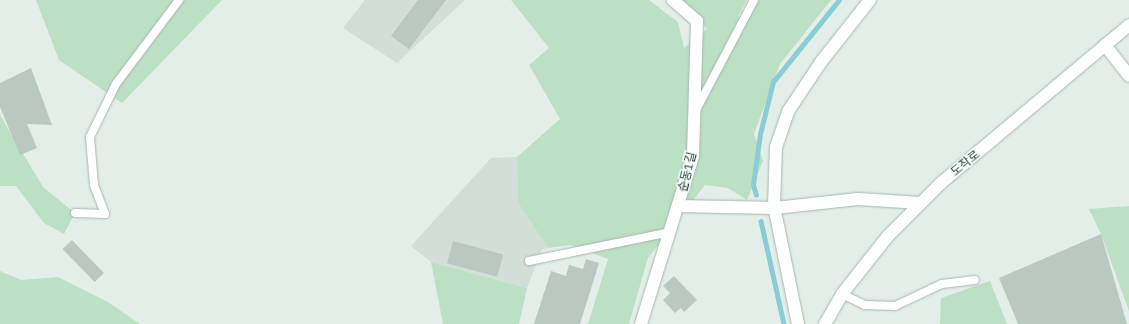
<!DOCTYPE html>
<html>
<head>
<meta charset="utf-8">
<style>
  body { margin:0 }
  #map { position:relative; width:1129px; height:324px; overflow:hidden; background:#e4eee9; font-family:"IBM Plex Sans","Noto Sans KR",sans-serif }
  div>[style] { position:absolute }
  .built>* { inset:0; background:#d2ded8 }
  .green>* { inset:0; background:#bce0c4 }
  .stream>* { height:4.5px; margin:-2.25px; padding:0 2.25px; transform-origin:2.25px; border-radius:2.25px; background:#8acdd6 }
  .building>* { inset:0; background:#b9c9c2; transform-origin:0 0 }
  .roads { filter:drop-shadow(0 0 1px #a6b7b0) drop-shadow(0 0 1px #a6b7b0) }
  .service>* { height:8px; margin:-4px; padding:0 4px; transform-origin:4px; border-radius:4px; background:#fff }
  .minor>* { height:12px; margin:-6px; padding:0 6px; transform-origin:6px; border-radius:6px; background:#fff }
  .tertiary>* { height:12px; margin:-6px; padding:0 6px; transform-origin:6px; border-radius:6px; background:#fff }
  span { translate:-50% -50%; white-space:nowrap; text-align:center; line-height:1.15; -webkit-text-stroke:3px #f5faf8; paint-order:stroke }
  .street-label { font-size:12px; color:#224138 }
</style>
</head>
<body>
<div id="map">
  <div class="built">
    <i style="clip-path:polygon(365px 0,465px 0,397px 63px,343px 28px)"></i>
    <i style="clip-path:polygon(517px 157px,518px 203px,548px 248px,542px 249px,527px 288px,431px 262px,411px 246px,491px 158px)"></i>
  </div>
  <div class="green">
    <i style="clip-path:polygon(36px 0,222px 0,122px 103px,59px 60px)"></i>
    <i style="clip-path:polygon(511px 0,649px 0,678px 22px,684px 48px,707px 29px,682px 0,747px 0,738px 16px,748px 21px,758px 0,831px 0,780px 64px,754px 134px,763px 161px,747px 200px,728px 188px,705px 185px,648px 258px,629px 324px,588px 324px,608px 259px,571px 245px,548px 248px,518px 203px,517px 157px,560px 119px,529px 65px,549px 48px)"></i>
    <i style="clip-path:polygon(0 115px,43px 187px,75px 213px,64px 234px,44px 223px,16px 186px,0 186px)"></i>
    <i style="clip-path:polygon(1129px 206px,1129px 311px,1101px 234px,1089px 209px)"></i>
    <i style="clip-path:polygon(431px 262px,527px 288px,519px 324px,443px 324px)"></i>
    <i style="clip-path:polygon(0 271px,21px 280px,58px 277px,108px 302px,140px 324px,0 324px)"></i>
    <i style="clip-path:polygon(990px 281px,1007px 324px,940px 324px,941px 298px)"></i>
  </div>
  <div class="stream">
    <i style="left:756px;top:195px;width:10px;rotate:-107deg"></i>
    <i style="left:753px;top:185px;width:51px;rotate:-82.2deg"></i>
    <i style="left:760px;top:134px;width:54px;rotate:-76deg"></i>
    <i style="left:773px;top:82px;width:105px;rotate:-51.2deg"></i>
    <i style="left:761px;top:221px;width:106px;rotate:77.4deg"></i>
  </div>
  <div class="building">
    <i style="clip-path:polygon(418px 0,446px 0,409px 49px,391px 36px)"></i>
    <i style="clip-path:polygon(31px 68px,52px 125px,27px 124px,37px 148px,20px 155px,0 107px,0 83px)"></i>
    <i style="clip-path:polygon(1101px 234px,1127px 324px,1018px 324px,999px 278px)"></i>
    <i style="left:72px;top:240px;width:46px;height:13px;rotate:46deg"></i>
    <i style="left:453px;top:241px;width:52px;height:23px;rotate:15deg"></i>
    <i style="clip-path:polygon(586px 259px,599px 263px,580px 324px,534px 324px,551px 271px,566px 276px,569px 265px,583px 269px)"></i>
    <i style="clip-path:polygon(674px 276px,697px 300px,684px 312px,681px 308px,675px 313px,663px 300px,670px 293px,663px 286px)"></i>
  </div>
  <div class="roads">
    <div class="service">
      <i style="left:696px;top:110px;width:124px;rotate:-62.2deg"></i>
      <i style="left:75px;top:213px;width:30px;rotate:2deg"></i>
      <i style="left:105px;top:214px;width:31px;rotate:-111deg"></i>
      <i style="left:94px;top:185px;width:48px;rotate:-94.8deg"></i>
      <i style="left:90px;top:137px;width:59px;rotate:-63.9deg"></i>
      <i style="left:116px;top:84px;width:105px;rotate:-53.1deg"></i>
      <i style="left:529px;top:261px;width:144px;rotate:-11.6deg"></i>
      <i style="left:842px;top:294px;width:25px;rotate:26deg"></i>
      <i style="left:865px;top:305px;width:30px;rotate:2deg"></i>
      <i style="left:895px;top:306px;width:52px;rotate:-25.1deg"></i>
      <i style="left:942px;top:284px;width:33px;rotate:-7deg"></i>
    </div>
    <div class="minor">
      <i style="left:1105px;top:45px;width:39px;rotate:52deg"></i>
      <i style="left:678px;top:206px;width:97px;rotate:1.2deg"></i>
      <i style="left:775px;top:208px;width:83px;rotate:-6.2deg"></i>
      <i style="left:858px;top:199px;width:63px;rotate:3.6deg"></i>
      <i style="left:641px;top:324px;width:176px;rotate:-72.8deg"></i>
      <i style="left:693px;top:156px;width:135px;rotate:-88.3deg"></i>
      <i style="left:697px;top:21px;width:32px;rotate:-139deg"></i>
      <i style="left:798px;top:324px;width:120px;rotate:-101.5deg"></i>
      <i style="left:774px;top:206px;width:59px;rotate:-88.1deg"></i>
      <i style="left:776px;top:147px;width:39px;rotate:-71deg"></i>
      <i style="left:789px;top:110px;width:58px;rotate:-56.3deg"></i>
      <i style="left:821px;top:62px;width:79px;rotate:-51.7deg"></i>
    </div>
    <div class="tertiary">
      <i style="left:825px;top:324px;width:34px;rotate:-60deg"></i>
      <i style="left:842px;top:294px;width:74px;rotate:-51.6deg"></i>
      <i style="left:888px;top:236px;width:75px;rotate:-45deg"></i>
      <i style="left:941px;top:183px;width:246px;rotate:-40deg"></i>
    </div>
  </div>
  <div class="street-label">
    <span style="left:965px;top:163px;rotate:-39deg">도작로</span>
    <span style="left:687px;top:172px;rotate:-76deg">순동1길</span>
  </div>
</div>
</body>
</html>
